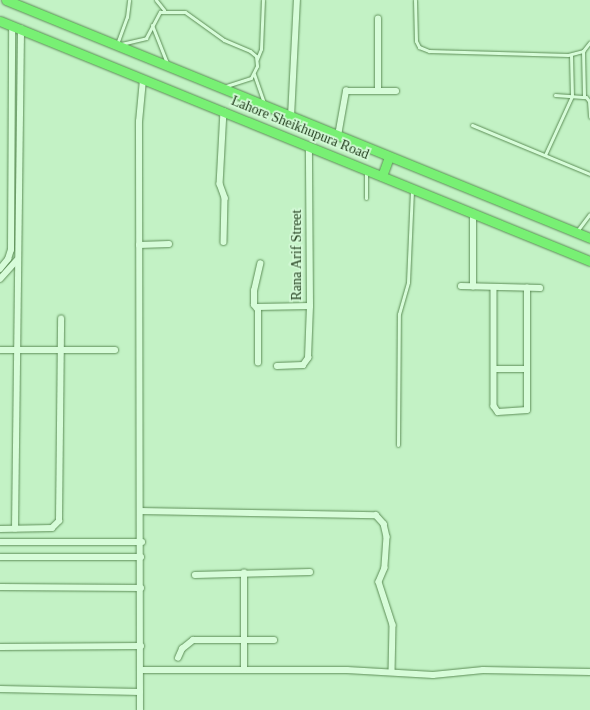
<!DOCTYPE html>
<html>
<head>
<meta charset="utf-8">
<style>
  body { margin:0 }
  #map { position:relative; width:590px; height:710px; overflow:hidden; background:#c3f2c5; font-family:Georgia,serif }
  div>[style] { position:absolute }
  .roads { filter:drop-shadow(0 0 1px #5d8e57) drop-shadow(0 0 1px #5d8e57) }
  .service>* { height:3px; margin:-1.5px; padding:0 1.5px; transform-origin:1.5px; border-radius:1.5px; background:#d7fcd9 }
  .minor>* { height:5.5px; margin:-2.75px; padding:0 2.75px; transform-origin:2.75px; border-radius:2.75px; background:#d7fcd9 }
  .trunk>* { height:9px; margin:-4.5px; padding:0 4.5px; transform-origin:4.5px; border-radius:4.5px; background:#78f074 }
  span { translate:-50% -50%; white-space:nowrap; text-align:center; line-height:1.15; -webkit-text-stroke:3.5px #d3f9d6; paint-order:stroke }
  .street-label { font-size:14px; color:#223d1d }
</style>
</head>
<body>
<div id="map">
  <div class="roads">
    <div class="service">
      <i style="left:156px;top:0;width:13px;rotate:51deg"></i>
      <i style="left:415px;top:0;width:41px;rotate:88.6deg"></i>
      <i style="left:416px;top:41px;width:7px;rotate:63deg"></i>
      <i style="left:419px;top:47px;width:11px;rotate:22deg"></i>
      <i style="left:429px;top:51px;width:139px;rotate:1.6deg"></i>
      <i style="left:568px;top:55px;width:16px;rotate:-15deg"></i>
      <i style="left:583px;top:51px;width:11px;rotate:-52deg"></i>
      <i style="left:152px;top:25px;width:41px;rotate:68.5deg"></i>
      <i style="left:117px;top:44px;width:29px;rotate:-70deg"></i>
      <i style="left:127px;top:17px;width:17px;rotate:-83deg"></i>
      <i style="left:121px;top:44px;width:26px;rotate:-13deg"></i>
      <i style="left:146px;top:38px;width:30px;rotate:-62deg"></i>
      <i style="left:160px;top:12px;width:25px"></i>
      <i style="left:185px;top:12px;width:48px;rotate:35.7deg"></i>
      <i style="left:224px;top:40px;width:28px;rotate:23deg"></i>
      <i style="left:250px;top:51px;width:8px;rotate:40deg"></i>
      <i style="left:256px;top:56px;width:10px;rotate:84deg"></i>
      <i style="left:257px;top:66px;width:13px;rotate:117deg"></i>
      <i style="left:251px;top:78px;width:26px;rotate:162deg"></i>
      <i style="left:583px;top:51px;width:45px;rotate:88.7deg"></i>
      <i style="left:257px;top:59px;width:11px;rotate:-68deg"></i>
      <i style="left:261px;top:49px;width:49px;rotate:-87.7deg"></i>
      <i style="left:254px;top:74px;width:31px;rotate:71deg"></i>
      <i style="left:555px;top:95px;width:31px;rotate:4deg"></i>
      <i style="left:586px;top:97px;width:5px;rotate:53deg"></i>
      <i style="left:589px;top:101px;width:16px;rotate:86deg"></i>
      <i style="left:472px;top:125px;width:128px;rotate:22.6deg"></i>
      <i style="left:545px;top:155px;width:65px;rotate:-65.4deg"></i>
      <i style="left:572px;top:96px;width:41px;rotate:-91.4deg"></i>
      <i style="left:366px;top:171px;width:27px;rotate:90deg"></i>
      <i style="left:577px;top:231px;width:21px;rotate:-53deg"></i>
      <i style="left:398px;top:445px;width:131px;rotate:-89.6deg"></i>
      <i style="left:399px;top:314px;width:33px;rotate:-74deg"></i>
      <i style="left:408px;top:282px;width:93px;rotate:-87.5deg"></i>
    </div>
    <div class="minor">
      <i style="left:378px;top:91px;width:72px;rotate:-90deg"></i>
      <i style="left:224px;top:111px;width:73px;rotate:93.1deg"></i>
      <i style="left:220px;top:184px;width:15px;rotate:70deg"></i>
      <i style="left:225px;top:198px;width:44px;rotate:91.3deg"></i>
      <i style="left:291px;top:117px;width:117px;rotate:-87.1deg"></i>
      <i style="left:338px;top:136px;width:46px;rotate:-79.9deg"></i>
      <i style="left:346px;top:91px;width:50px"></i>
      <i style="left:139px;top:245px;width:30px;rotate:-2deg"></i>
      <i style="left:0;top:269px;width:13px;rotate:-51deg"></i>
      <i style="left:8px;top:259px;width:9px;rotate:-72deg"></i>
      <i style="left:11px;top:250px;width:224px;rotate:-89.7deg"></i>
      <i style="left:0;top:279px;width:25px;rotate:-48deg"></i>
      <i style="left:461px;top:286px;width:79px;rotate:1.5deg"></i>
      <i style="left:473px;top:287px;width:74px;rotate:-90deg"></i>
      <i style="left:494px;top:287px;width:119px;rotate:90deg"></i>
      <i style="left:494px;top:406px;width:7px;rotate:56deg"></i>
      <i style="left:498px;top:412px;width:29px;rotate:-4deg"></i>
      <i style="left:527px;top:410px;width:122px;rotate:-90deg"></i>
      <i style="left:257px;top:307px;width:53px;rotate:-1.1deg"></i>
      <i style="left:0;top:350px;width:115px"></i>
      <i style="left:258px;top:363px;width:53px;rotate:-90deg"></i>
      <i style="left:258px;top:310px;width:6px;rotate:-129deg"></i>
      <i style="left:254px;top:305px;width:14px;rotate:-90deg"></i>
      <i style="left:254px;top:291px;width:28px;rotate:-77deg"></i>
      <i style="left:277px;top:366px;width:26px;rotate:-2deg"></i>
      <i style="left:303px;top:365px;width:9px;rotate:-54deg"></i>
      <i style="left:308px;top:358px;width:52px;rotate:-87.8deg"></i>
      <i style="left:310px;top:306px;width:159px;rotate:-90.4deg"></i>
      <i style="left:494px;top:369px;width:33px"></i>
      <i style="left:140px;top:511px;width:236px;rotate:1deg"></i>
      <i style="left:376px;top:515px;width:12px;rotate:48deg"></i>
      <i style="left:384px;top:524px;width:13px;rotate:77deg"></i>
      <i style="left:387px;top:537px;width:31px;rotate:94deg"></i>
      <i style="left:385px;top:568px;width:15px;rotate:113deg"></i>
      <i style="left:379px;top:582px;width:45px;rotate:72deg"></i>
      <i style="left:393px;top:625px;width:47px;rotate:91.2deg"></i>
      <i style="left:0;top:529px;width:52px;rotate:-1.1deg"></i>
      <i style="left:52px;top:528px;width:10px;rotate:-45deg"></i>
      <i style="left:59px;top:521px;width:202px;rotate:-89.4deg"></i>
      <i style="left:15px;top:529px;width:500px;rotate:-89.31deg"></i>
      <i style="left:0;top:542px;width:142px"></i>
      <i style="left:0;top:557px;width:141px"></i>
      <i style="left:195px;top:575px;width:115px;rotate:-1.5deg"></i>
      <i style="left:0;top:587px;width:141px;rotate:0.4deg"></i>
      <i style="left:0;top:647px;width:141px;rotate:-0.4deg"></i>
      <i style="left:178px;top:658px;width:10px;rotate:-66deg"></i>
      <i style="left:182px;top:649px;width:14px;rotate:-39deg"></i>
      <i style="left:193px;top:640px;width:81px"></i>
      <i style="left:141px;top:670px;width:206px"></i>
      <i style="left:347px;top:670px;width:86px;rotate:3.3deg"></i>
      <i style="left:433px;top:675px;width:50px;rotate:-5.7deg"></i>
      <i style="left:483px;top:670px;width:107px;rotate:1.1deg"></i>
      <i style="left:244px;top:670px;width:97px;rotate:-90deg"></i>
      <i style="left:0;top:689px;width:140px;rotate:1.2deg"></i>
      <i style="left:140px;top:710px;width:588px;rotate:-90.1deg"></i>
      <i style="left:139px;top:122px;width:42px;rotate:-84.6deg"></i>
    </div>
    <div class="trunk">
      <i style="left:6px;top:0;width:631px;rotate:22.17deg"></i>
      <i style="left:0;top:21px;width:637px;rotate:22.14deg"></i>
      <i style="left:382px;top:176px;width:20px;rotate:-70deg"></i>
    </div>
  </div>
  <div class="street-label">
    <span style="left:300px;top:128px;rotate:22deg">Lahore Sheikhupura Road</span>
    <span style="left:297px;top:255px;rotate:-90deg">Rana Arif Street</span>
  </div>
</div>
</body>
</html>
